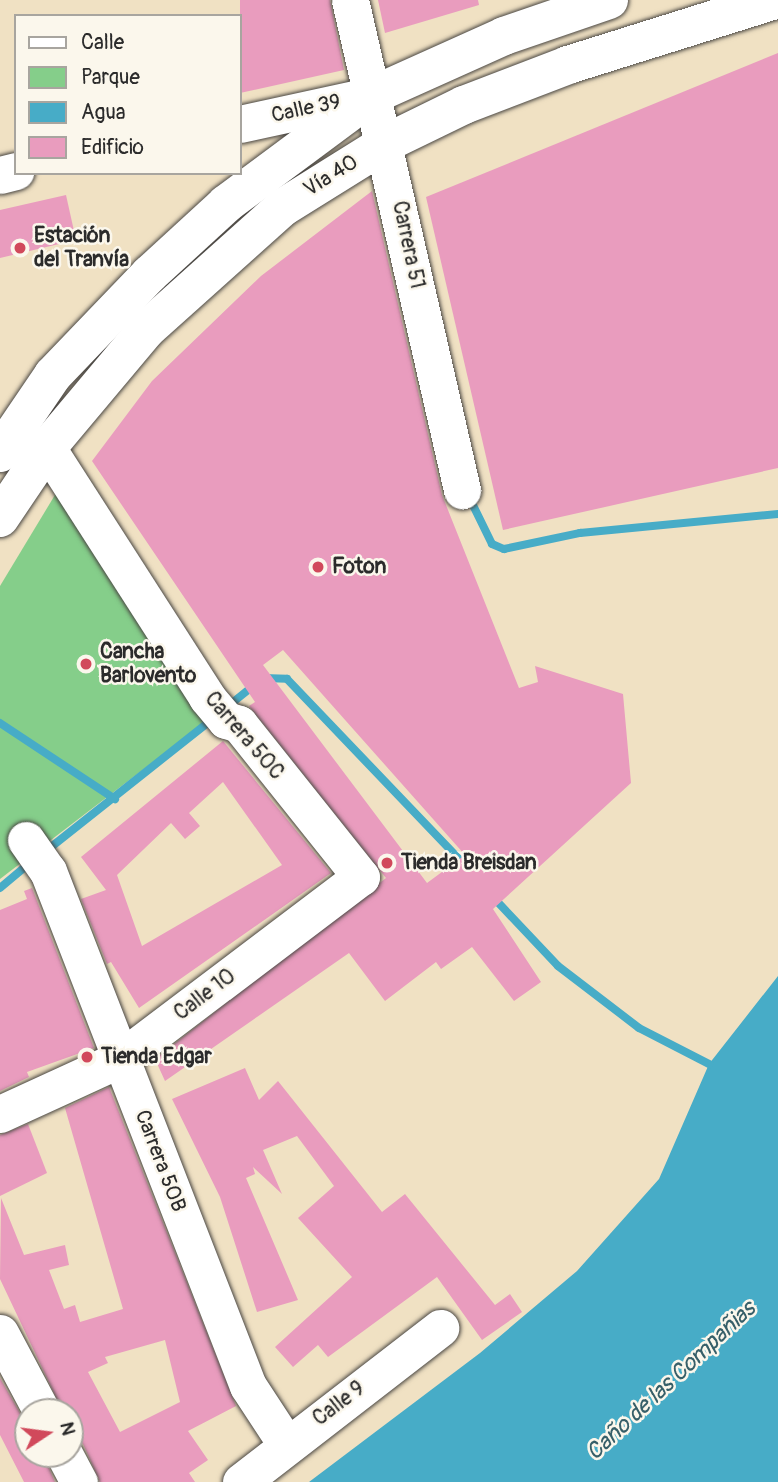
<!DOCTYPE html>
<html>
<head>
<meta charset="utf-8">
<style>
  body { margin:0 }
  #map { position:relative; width:778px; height:1482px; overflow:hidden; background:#f0e1c3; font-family:Pangolin,sans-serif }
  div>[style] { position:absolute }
  .green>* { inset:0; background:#85ce8a }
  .water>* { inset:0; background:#47acc7 }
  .stream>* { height:8px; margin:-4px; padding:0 4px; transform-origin:4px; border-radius:4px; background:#47acc7 }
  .building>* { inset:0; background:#e99cbe }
  .roads { filter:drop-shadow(0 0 2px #494642) drop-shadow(0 0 2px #494642) }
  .minor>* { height:37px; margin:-18.5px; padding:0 18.5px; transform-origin:18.5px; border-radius:18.5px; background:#fff }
  .highway>* { height:38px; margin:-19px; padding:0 19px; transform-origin:19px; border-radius:19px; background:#fff }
  .dots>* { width:19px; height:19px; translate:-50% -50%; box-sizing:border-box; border:4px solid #fbf7ec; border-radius:50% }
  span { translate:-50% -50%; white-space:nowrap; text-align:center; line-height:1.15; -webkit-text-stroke:5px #fbf7ec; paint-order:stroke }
  .street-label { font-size:21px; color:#2b2b2b }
  .poi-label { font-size:21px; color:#2b2b2b; font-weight:700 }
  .left { translate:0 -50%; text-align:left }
  .water-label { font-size:23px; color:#365f69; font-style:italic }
  .legend { position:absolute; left:14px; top:14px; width:228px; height:161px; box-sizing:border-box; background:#fbf7ec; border:2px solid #a8a59f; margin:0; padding:9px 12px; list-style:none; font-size:21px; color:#2b2b2b }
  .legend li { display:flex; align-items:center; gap:14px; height:35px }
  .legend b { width:35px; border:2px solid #a8a59f }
  .north { position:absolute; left:14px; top:1398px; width:70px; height:70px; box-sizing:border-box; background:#fbf7ec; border:2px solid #a8a59f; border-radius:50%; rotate:77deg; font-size:19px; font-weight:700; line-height:28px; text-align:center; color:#2b2b2b }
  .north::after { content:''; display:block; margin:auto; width:24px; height:32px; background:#d1495b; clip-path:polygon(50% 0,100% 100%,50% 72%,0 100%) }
</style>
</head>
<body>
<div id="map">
  <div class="green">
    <i style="clip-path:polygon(61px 485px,217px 713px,0 879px,0 586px)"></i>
  </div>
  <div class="water">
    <i style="clip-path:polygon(778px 976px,778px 1482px,309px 1482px,480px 1353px,577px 1271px,659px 1179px,709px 1064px)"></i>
  </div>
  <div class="stream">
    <i style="left:469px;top:497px;width:52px;rotate:63.9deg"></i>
    <i style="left:492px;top:544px;width:13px;rotate:23deg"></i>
    <i style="left:504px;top:549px;width:78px;rotate:-11.9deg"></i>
    <i style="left:580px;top:533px;width:199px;rotate:-5.5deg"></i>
    <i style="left:227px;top:707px;width:46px;rotate:-38.9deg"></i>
    <i style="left:263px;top:678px;width:24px;rotate:2deg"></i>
    <i style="left:287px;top:679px;width:257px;rotate:46.3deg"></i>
    <i style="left:0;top:723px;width:138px;rotate:33.5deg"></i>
    <i style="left:46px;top:851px;width:214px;rotate:-38.4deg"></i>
    <i style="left:0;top:888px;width:39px;rotate:-40deg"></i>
    <i style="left:492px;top:896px;width:96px;rotate:46.7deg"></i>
    <i style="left:558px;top:966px;width:102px;rotate:37.4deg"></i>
    <i style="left:639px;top:1028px;width:79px;rotate:27.2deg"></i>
  </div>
  <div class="building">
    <i style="clip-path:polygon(240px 0,330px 0,344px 70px,240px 93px)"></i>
    <i style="clip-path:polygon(378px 0,478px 0,479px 5px,385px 33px)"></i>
    <i style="clip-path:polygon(778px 53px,778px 468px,503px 530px,426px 197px)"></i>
    <i style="clip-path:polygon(evenodd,372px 191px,442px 495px,519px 688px,538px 682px,535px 666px,623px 694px,631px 783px,493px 909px,541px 982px,514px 1001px,472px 947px,441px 969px,436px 962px,385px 1001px,349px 953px,165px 1081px,155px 1059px,386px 878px,249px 706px,255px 702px,92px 461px,152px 381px,261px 276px,372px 191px,283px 650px,338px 712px,465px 855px,427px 883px,263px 665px,283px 650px)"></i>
    <i style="clip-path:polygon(66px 195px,76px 240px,0 258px,0 210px)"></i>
    <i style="clip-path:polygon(evenodd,223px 741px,331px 873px,139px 1008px,111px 962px,107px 964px,81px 899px,106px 890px,81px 857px,223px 741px,223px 782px,282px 865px,142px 946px,117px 875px,171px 823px,185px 839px,200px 826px,189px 813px,223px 782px)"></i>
    <i style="clip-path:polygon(32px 888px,94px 1048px,27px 1072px,29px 1077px,0 1091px,0 910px,27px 899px,24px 891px)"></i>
    <i style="clip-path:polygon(245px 1068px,259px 1100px,278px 1081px,382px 1212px,405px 1194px,495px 1305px,510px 1294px,522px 1312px,482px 1340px,437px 1277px,328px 1357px,318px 1345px,293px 1367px,275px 1347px,352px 1277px,298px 1218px,334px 1186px,297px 1136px,263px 1150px,282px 1194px,253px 1167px,255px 1174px,246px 1178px,298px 1300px,257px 1312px,220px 1197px,172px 1099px)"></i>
    <i style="clip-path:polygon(evenodd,109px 1087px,236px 1406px,188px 1431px,208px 1460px,189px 1473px,195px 1482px,100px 1482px,83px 1444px,70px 1435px,70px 1412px,63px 1412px,0 1279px,1px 1198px,24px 1255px,65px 1245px,69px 1265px,49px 1270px,64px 1309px,75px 1305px,80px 1322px,123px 1309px,65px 1108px,109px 1087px,165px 1340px,180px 1402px,120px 1432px,88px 1372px,108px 1363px,105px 1357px,165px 1340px)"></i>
    <i style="clip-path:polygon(28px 1124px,47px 1173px,0 1196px,0 1135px)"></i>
    <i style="clip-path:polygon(0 1378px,28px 1427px,28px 1454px,43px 1454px,55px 1482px,24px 1482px,0 1435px)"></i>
  </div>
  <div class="roads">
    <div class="minor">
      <i style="left:350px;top:0;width:503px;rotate:77.12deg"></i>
      <i style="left:240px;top:124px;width:136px;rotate:-12.3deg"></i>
      <i style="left:0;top:175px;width:16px;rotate:-14deg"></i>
      <i style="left:26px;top:840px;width:38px;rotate:55deg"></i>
      <i style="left:48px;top:871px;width:552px;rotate:68.78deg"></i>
      <i style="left:248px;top:1386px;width:69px;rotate:56.8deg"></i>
      <i style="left:0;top:1114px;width:132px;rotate:-24.6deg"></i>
      <i style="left:120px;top:1059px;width:302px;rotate:-37.1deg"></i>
      <i style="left:361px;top:877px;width:196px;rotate:-128.6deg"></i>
      <i style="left:239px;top:724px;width:14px;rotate:-163deg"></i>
      <i style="left:226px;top:720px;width:30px;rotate:-130deg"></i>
      <i style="left:207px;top:697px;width:296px;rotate:-122.7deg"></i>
      <i style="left:0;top:1333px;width:89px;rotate:62deg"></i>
      <i style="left:64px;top:1454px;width:32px;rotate:62deg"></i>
      <i style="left:241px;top:1482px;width:252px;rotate:-37.7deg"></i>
    </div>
    <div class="highway">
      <i style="left:0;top:453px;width:94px;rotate:-55.8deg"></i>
      <i style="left:53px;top:375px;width:140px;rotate:-46.2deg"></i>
      <i style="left:150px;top:274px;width:103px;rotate:-42.6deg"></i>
      <i style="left:226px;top:204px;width:183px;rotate:-36.6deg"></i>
      <i style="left:373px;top:95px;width:144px;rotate:-24.2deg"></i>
      <i style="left:504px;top:36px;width:111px;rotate:-18.9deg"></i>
      <i style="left:0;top:518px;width:84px;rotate:-56.1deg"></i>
      <i style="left:47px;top:448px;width:154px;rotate:-50deg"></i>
      <i style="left:146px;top:330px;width:183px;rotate:-41.9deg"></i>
      <i style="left:282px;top:208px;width:123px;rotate:-32deg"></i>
      <i style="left:386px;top:143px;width:87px;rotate:-26deg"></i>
      <i style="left:464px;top:105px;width:111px;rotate:-21deg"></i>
      <i style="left:568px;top:65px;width:217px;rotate:-17.4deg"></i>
    </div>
  </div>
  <div class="dots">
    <i style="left:20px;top:248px;background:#d1495b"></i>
    <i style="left:318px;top:567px;background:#d1495b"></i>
    <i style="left:86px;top:664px;background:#d1495b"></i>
    <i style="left:387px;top:863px;background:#d1495b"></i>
    <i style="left:87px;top:1057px;background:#d1495b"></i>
  </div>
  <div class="street-label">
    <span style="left:306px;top:109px;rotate:-12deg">Calle 39</span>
    <span style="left:331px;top:176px;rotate:-32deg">Vía 40</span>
    <span style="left:408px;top:245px;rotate:78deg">Carrera 51</span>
    <span style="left:244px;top:736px;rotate:49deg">Carrera 50C</span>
    <span style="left:205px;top:995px;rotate:-37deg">Calle 10</span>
    <span style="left:160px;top:1161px;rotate:69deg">Carrera 50B</span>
    <span style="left:339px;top:1404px;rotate:-37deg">Calle 9</span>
  </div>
  <div class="poi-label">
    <span class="left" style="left:34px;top:248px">Estación<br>del Tranvía</span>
    <span class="left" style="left:332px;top:567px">Foton</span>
    <span class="left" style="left:100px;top:664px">Cancha<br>Barlovento</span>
    <span class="left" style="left:401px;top:863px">Tienda Breisdan</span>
    <span class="left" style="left:101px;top:1057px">Tienda Edgar</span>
  </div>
  <div class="water-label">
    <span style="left:671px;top:1381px;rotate:-43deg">Caño de las Compañias</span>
  </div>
  <ul class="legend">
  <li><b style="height:9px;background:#fff"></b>Calle</li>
  <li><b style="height:19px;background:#85ce8a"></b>Parque</li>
  <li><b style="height:19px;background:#47acc7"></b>Agua</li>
  <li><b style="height:19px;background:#e99cbe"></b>Edificio</li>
  </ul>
  <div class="north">N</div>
</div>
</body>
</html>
